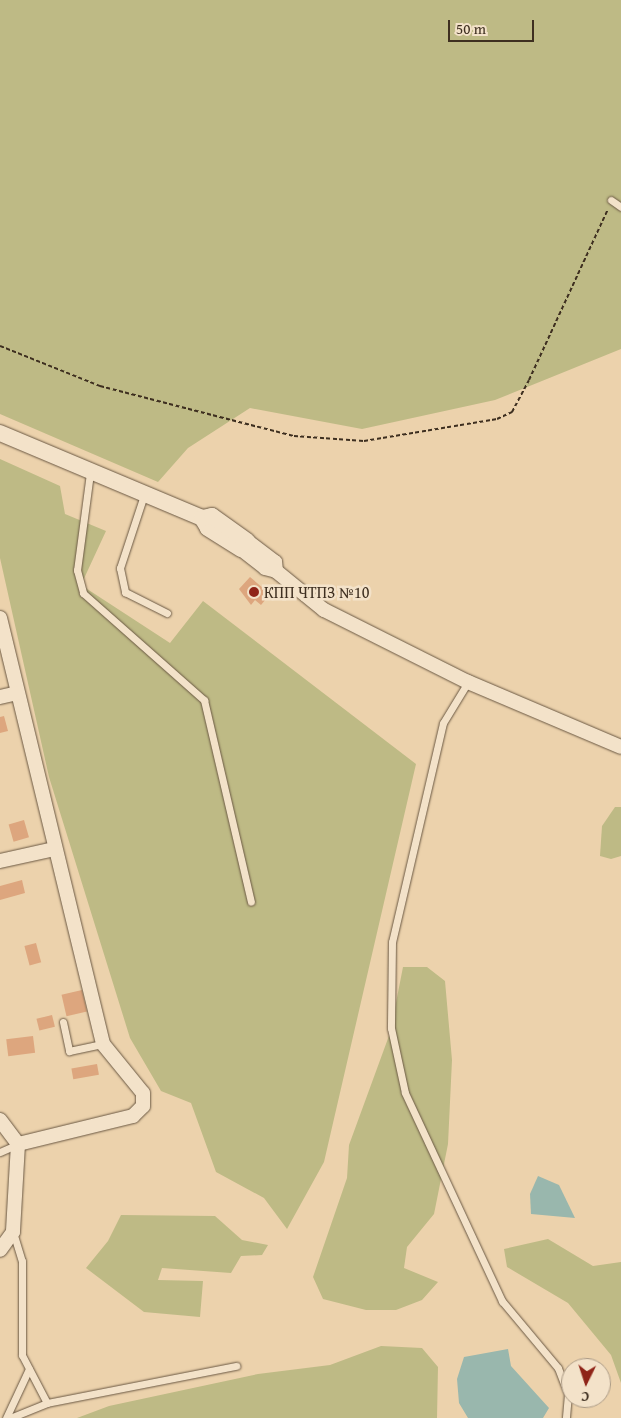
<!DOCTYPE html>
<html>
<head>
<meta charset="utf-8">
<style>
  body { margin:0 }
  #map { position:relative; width:621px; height:1418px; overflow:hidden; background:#ecd2ac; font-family:"Gentium Book Plus",serif }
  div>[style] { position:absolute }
  .green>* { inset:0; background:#beba85 }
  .water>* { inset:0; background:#99b7ad }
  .building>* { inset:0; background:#dda67e; transform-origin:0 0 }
  .path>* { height:2px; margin-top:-1px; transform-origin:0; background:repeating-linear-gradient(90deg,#3e2f20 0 4px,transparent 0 6.5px) }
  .roads { filter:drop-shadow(0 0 1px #6a5843) drop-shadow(0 0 1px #6a5843) }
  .service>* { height:7px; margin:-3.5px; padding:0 3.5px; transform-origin:3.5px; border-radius:3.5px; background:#f3e2c9 }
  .minor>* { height:14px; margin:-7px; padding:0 7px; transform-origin:7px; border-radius:7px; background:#f3e2c9 }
  .tertiary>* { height:16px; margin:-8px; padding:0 8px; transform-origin:8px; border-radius:8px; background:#f3e2c9 }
  .dots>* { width:14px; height:14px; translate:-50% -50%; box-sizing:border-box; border:2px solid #f3e2c9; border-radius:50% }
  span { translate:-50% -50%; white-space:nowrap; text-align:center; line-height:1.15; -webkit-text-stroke:5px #f3e2c9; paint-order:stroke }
  .poi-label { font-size:16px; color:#3e2f20 }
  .left { translate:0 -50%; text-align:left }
  .north { position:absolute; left:561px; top:1358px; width:50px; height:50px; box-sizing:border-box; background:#f3e2c9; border:1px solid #ab9a85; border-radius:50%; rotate:184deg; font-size:14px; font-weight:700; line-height:20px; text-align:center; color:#3e2f20 }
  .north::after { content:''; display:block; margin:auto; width:18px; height:22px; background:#8f2418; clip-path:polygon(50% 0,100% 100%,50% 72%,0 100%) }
  .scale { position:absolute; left:448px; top:20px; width:86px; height:22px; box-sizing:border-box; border:2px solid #3e2f20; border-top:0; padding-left:6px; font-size:15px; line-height:18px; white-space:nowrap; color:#3e2f20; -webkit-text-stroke:4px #f3e2c9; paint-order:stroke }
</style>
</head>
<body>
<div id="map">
  <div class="green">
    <i style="clip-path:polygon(0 0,621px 0,621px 349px,495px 400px,362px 429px,250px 408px,188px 448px,158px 482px,0 414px)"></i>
    <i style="clip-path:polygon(0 459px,60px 486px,65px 514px,106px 531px,81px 585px,170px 643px,203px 601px,416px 764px,324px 1162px,287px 1229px,264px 1198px,216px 1172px,191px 1103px,161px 1091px,130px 1038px,49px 777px,0 558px)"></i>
    <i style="clip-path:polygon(615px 807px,621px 807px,621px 856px,611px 859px,600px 856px,602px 826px)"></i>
    <i style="clip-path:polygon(403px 967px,427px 967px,445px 981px,452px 1060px,448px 1144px,434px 1214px,407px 1247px,404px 1268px,438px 1282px,422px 1300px,396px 1310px,366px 1310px,323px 1299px,313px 1277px,347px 1178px,349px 1145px,390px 1033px)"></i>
    <i style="clip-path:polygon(121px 1215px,215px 1216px,242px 1240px,268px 1245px,262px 1255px,241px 1256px,231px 1273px,162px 1268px,158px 1280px,203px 1281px,200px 1317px,144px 1312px,86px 1268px,108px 1241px)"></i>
    <i style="clip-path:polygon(548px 1239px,593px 1266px,621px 1262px,621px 1383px,611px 1355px,568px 1303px,507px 1267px,504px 1249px)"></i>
    <i style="clip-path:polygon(381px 1346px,422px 1348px,438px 1367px,437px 1418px,77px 1418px,109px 1406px,258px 1374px,330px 1365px)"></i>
  </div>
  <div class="water">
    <i style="clip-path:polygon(538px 1176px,559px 1185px,575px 1218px,531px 1214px,530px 1194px)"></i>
    <i style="clip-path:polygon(508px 1349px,511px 1366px,549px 1408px,543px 1418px,468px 1418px,459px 1403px,457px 1379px,464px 1357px)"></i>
  </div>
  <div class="building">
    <i style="clip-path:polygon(250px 577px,270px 594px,261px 605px,255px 600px,251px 605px,239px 589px)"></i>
    <i style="clip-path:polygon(4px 716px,8px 731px,0 733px,0 717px)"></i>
    <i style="left:24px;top:820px;width:18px;height:16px;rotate:74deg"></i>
    <i style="clip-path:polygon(22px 880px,25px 893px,0 900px,0 886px)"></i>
    <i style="left:36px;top:943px;width:20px;height:12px;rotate:75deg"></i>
    <i style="left:82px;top:990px;width:22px;height:21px;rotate:77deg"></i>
    <i style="left:52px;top:1015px;width:12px;height:16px;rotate:76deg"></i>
    <i style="left:33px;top:1036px;width:17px;height:27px;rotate:83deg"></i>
    <i style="left:97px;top:1064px;width:11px;height:26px;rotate:80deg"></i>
  </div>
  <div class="path">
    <i style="left:0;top:346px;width:108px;rotate:21.8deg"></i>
    <i style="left:100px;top:386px;width:200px;rotate:14.5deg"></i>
    <i style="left:294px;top:436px;width:70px;rotate:4.1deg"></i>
    <i style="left:364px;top:441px;width:135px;rotate:-9.4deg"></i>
    <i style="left:497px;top:419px;width:17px;rotate:-25deg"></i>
    <i style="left:512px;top:412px;width:36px;rotate:-62deg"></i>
    <i style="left:529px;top:380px;width:188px;rotate:-65.2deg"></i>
  </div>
  <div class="roads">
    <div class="service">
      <i style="left:611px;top:200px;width:12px;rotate:35deg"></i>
      <i style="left:90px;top:473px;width:98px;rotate:97.6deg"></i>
      <i style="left:77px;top:570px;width:24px;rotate:75deg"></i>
      <i style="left:83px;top:593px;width:162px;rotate:41.5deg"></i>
      <i style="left:204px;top:700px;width:207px;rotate:76.9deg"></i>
      <i style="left:144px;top:495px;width:77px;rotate:108.2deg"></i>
      <i style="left:120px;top:568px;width:25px;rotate:78deg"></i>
      <i style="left:125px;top:592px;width:47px;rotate:26.6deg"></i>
      <i style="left:468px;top:682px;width:48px;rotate:121.4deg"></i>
      <i style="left:443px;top:723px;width:225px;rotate:103.1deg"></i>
      <i style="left:392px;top:942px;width:86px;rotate:90.7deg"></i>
      <i style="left:391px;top:1028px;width:66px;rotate:77.8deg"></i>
      <i style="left:405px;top:1093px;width:230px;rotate:65deg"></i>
      <i style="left:502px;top:1301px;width:87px;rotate:50.1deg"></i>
      <i style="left:558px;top:1368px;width:28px;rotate:69deg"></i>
      <i style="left:568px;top:1394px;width:24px;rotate:95deg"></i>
      <i style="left:63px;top:1022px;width:30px;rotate:78deg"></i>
      <i style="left:69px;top:1051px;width:35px;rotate:-12deg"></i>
      <i style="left:0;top:1152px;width:20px;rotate:-24deg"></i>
      <i style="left:13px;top:1232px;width:30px;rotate:73deg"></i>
      <i style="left:22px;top:1261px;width:94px;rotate:90deg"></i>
      <i style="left:22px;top:1355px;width:54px;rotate:62.5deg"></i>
      <i style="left:6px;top:1418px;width:54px;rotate:-64.9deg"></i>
      <i style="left:10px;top:1418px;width:40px;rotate:-22deg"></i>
      <i style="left:47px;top:1403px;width:193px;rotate:-11.1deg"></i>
    </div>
    <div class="minor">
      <i style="left:241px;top:549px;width:31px;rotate:38deg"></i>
      <i style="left:265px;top:568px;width:11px;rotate:15deg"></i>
      <i style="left:276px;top:571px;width:9px;rotate:-96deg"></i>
      <i style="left:275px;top:562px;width:35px;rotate:-143deg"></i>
      <i style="left:276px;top:571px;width:62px;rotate:39.1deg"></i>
      <i style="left:324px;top:610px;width:161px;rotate:26.6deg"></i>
      <i style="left:468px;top:682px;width:166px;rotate:23deg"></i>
      <i style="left:0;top:618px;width:438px;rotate:76.4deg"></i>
      <i style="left:103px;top:1044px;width:63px;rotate:50.8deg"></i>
      <i style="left:143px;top:1093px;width:13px;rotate:90deg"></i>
      <i style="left:143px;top:1106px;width:14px;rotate:135deg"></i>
      <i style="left:133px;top:1116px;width:118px;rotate:166.3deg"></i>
      <i style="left:18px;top:1144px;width:88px;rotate:93.3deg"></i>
      <i style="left:13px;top:1232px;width:22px;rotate:126deg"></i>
      <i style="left:0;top:697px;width:18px;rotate:-13deg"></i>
      <i style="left:0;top:861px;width:55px;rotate:-12.5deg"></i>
      <i style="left:0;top:1120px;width:30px;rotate:53deg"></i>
    </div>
    <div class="tertiary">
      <i style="left:0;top:433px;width:219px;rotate:22.8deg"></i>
      <i style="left:241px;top:549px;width:39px;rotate:-148deg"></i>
      <i style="left:208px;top:528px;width:12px;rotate:-121deg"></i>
      <i style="left:202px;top:518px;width:10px;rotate:-11deg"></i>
      <i style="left:212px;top:516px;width:43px;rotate:35.5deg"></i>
    </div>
  </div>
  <div class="dots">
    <i style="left:254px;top:592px;background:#8f2418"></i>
  </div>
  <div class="poi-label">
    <span class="left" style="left:264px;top:592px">КПП ЧТПЗ №10</span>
  </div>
  <div class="north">С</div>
  <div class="scale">50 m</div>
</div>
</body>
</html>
